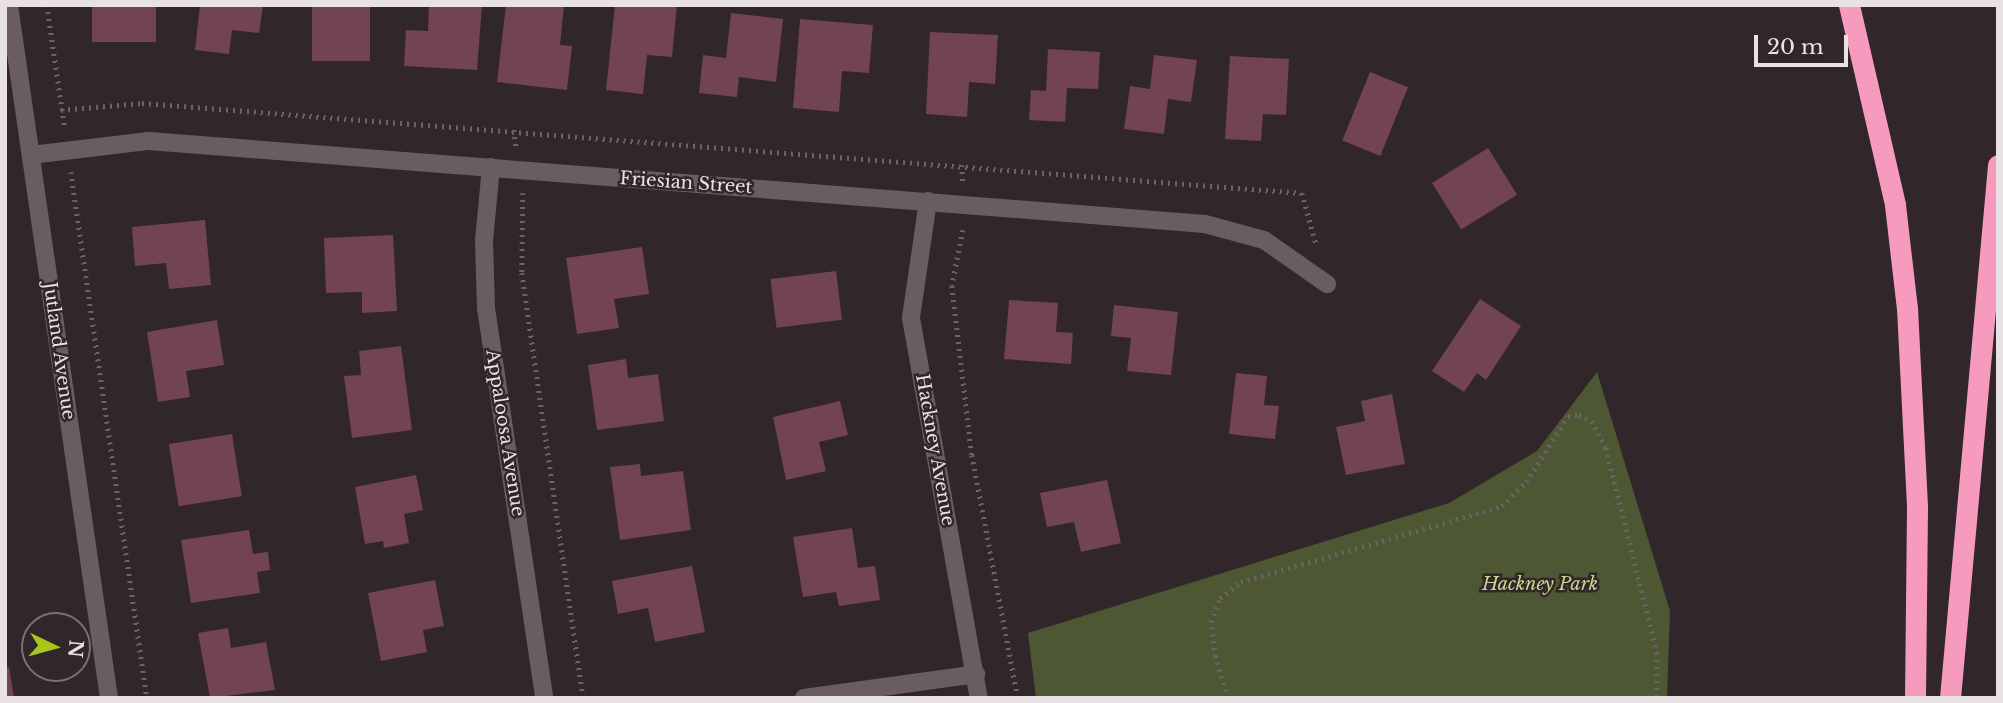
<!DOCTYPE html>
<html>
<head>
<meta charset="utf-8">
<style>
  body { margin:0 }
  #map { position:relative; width:2003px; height:703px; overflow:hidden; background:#31262a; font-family:"Libre Baskerville",serif }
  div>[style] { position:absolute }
  .green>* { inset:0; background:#4e5734 }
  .building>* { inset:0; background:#714355; transform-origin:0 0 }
  .path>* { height:4.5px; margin-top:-2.25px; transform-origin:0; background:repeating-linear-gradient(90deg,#6c6366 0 2px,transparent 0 7px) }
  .minor>* { height:18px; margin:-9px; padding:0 9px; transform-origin:9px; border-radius:9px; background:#695d61 }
  .highway>* { height:21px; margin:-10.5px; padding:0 10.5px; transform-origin:10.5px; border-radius:10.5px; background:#f69bbe }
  span { translate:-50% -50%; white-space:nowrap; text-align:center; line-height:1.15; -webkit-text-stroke:5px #31262a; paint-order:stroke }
  .street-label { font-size:18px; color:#e9e2e4 }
  .park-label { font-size:18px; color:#c6da90; font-style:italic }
  .frame { position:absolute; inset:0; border:7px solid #e9e2e4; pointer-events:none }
  .north { position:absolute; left:21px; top:612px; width:70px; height:70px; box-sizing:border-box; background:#31262a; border:2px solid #7b7174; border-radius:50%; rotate:95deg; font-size:19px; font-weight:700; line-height:28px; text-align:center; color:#e9e2e4 }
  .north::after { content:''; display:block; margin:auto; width:24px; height:32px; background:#a9c71b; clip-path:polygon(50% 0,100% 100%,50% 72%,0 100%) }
  .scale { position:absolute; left:1754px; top:35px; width:94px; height:32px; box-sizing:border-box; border:4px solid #e9e2e4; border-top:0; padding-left:9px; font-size:21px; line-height:24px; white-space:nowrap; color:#e9e2e4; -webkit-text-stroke:5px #31262a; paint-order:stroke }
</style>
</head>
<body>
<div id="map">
  <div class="green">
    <i style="clip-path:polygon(1597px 372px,1670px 611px,1667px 698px,1036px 698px,1028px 633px,1449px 503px,1537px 451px)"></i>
  </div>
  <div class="building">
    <i style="left:92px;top:5px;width:64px;height:37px"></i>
    <i style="clip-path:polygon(200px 5px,263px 5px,259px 33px,232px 30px,229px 54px,195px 50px)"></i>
    <i style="left:312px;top:5px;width:58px;height:56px"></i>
    <i style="clip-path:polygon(429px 5px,482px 5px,477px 70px,404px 66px,406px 30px,428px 31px)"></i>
    <i style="clip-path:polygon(506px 5px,564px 5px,560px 45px,572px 46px,567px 90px,497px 82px)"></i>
    <i style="clip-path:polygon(615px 5px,677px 5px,672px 57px,647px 55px,643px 94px,606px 90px)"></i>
    <i style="clip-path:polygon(731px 13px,783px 19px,776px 82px,739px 77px,737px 97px,699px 93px,703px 55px,726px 58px)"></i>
    <i style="clip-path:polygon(800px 19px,873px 25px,869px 73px,842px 71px,839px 112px,793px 108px)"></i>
    <i style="clip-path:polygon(930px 32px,998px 35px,995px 84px,969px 82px,967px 117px,926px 114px)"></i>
    <i style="clip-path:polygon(1048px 49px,1100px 52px,1098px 89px,1067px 88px,1065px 122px,1029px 120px,1031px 90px,1046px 91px)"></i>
    <i style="clip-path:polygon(1154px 55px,1197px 60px,1191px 102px,1168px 99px,1164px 134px,1124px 129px,1130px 86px,1150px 89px)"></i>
    <i style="clip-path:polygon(1230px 56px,1289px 59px,1286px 115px,1263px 114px,1261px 141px,1225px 139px)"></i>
    <i style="left:1370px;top:72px;width:41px;height:74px;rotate:22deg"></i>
    <i style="left:1488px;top:148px;width:55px;height:66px;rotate:58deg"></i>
    <i style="clip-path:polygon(205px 220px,211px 285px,169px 289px,166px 263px,135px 266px,132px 227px)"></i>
    <i style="clip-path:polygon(393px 235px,397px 311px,362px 313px,362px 292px,326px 293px,324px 238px)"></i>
    <i style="clip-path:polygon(642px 247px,649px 294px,614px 299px,619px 328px,577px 334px,566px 258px)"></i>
    <i style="left:836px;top:271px;width:49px;height:66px;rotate:83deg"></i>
    <i style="clip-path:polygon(1480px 299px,1521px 326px,1486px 380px,1477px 373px,1464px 392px,1432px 371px)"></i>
    <i style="clip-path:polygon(1009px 300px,1058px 303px,1056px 332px,1073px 333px,1071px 364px,1004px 359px)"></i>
    <i style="clip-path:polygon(1114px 305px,1178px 312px,1171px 375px,1127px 371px,1131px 338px,1111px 336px)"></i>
    <i style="clip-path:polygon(217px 320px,224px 365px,186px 371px,190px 397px,158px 402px,147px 332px)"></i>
    <i style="clip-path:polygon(401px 346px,412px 430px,352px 438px,344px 376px,361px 375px,359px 351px)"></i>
    <i style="clip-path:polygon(626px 359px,628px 378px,658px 374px,664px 421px,597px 430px,588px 365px)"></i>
    <i style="clip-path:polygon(1236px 373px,1267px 376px,1264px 405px,1279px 406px,1275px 439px,1229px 434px)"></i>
    <i style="clip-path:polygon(1392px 394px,1405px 464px,1346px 475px,1336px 427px,1365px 421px,1361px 401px)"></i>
    <i style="clip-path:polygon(840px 401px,848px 435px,819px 442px,826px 471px,786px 480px,773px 417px)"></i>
    <i style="left:232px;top:434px;width:63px;height:64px;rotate:81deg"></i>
    <i style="clip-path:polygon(640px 464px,641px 476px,683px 471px,691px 530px,620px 540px,610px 467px)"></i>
    <i style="clip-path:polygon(416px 475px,423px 510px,404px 514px,409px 543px,384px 548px,383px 541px,365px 544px,355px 487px)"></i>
    <i style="clip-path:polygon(1107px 480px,1121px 543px,1081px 552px,1074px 522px,1047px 527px,1040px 493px)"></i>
    <i style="clip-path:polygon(852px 528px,858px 568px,875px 566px,880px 600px,839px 606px,836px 592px,803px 597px,793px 537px)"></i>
    <i style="clip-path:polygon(249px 530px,253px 554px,268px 552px,270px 570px,257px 572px,260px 593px,191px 603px,181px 540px)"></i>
    <i style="clip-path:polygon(692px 566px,705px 632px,655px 642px,648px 608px,618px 614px,612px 581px)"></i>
    <i style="clip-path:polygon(435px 580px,444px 626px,423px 630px,427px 652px,381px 661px,368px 593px)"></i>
    <i style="clip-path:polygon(228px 628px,231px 648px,266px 642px,275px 690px,210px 698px,198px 633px)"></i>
    <i style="clip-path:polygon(9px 667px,14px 698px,5px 698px,5px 668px)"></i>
  </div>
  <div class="path">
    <i style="left:47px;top:5px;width:125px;rotate:81.7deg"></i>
    <i style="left:61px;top:110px;width:81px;rotate:-4.9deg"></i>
    <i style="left:142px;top:103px;width:1163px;rotate:4.44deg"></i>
    <i style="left:1302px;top:193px;width:56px;rotate:74.5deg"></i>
    <i style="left:514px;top:130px;width:17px;rotate:83deg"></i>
    <i style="left:962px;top:165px;width:17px;rotate:87deg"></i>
    <i style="left:71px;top:172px;width:531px;rotate:81.78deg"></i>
    <i style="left:523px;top:193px;width:80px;rotate:90.7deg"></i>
    <i style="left:522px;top:273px;width:429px;rotate:81.8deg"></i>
    <i style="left:963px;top:230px;width:57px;rotate:101.1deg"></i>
    <i style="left:952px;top:286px;width:170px;rotate:83.3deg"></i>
    <i style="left:972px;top:455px;width:247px;rotate:79.3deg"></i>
    <i style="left:1228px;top:698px;width:43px;rotate:-107.6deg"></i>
    <i style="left:1215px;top:657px;width:35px;rotate:-97deg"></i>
    <i style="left:1211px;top:622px;width:26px;rotate:-69deg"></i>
    <i style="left:1220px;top:598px;width:26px;rotate:-37deg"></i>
    <i style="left:1241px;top:582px;width:272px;rotate:-16.2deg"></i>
    <i style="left:1502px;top:506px;width:34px;rotate:-45deg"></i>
    <i style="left:1526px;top:482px;width:78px;rotate:-57.5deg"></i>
    <i style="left:1568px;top:416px;width:11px;rotate:-5deg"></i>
    <i style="left:1579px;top:415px;width:14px;rotate:25deg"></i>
    <i style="left:1592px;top:421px;width:30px;rotate:63deg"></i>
    <i style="left:1606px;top:448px;width:211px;rotate:76deg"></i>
    <i style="left:1657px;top:653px;width:45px;rotate:90deg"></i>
  </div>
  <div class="minor">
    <i style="left:9px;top:5px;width:700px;rotate:81.79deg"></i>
    <i style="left:31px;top:155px;width:119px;rotate:-6.8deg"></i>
    <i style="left:149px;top:141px;width:1059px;rotate:4.49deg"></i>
    <i style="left:1205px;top:224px;width:61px;rotate:15.2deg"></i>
    <i style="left:1264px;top:240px;width:77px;rotate:34.9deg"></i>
    <i style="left:491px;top:167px;width:74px;rotate:95.4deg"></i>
    <i style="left:484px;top:241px;width:67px;rotate:88.3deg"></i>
    <i style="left:486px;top:308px;width:394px;rotate:81.5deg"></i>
    <i style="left:928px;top:201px;width:118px;rotate:98.3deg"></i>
    <i style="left:911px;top:318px;width:386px;rotate:79.9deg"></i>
    <i style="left:804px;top:698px;width:174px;rotate:-7.9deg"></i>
  </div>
  <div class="highway">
    <i style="left:1849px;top:5px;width:205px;rotate:77deg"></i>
    <i style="left:1895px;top:205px;width:104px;rotate:83.4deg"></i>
    <i style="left:1907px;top:308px;width:200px;rotate:87.1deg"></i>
    <i style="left:1917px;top:508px;width:190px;rotate:90.6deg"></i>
    <i style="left:1950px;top:698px;width:535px;rotate:-84.85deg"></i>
  </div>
  <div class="street-label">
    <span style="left:686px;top:183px;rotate:4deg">Friesian Street</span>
    <span style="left:59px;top:351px;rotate:82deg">Jutland Avenue</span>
    <span style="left:505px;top:433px;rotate:81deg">Appaloosa Avenue</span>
    <span style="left:935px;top:450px;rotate:80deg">Hackney Avenue</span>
  </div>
  <div class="park-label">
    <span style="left:1540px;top:584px">Hackney Park</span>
  </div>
  <div class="frame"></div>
  <div class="north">N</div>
  <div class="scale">20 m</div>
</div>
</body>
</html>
